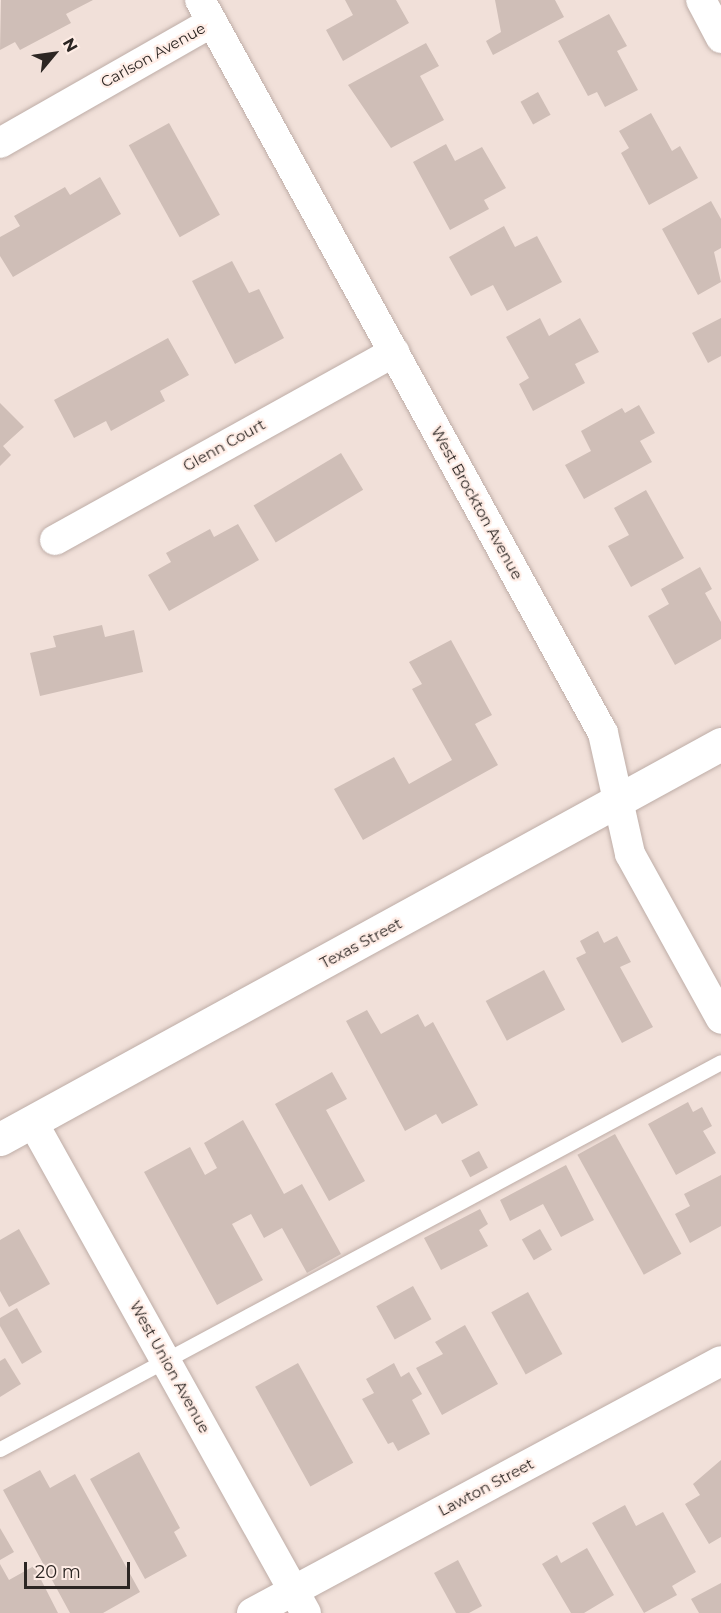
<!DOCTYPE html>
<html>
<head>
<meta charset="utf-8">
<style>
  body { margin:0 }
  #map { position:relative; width:721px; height:1613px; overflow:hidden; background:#f1e0d9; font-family:Montserrat,sans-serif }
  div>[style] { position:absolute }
  .building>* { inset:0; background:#cfbeb7; transform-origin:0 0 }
  .roads { filter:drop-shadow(0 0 2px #beada7) drop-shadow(0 0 2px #beada7) }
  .service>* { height:15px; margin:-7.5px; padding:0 7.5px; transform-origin:7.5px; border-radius:7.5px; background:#fff }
  .minor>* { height:30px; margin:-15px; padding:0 15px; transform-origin:15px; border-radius:15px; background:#fff }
  .tertiary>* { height:33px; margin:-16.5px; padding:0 16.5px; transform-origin:16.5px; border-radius:16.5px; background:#fff }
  span { translate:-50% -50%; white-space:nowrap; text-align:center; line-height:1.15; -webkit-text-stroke:4.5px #ffede6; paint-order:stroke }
  .street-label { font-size:15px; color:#2c2623 }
  .north { position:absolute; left:24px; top:24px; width:60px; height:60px; -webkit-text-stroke:4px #ffede6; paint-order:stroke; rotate:61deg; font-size:16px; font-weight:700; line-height:24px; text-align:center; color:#2c2623 }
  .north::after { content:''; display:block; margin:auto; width:21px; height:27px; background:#2c2623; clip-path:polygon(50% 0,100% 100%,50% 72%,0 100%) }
  .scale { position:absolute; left:24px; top:1562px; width:106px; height:27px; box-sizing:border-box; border:3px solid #2c2623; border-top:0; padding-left:8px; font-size:18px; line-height:21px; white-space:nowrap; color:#2c2623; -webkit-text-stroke:4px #ffede6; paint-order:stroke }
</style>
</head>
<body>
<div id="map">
  <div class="building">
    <i style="clip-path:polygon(93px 0,66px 14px,71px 23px,20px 50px,15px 42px,0 50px,1px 0)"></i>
    <i style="clip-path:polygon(345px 0,396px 0,409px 23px,343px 61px,326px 30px,353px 15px)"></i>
    <i style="clip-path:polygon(495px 0,555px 0,564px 17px,493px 55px,486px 41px,501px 32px)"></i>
    <i style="clip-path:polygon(609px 14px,627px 46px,617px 51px,638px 90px,605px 107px,597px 92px,588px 96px,558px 41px)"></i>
    <i style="clip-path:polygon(426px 43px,439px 66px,420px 76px,444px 120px,391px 148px,348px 85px)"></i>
    <i style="left:538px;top:92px;width:26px;height:20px;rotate:61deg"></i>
    <i style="clip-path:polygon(651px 113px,672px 151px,680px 146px,698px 178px,649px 205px,621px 153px,629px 148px,619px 131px)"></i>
    <i style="left:169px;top:123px;width:105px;height:46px;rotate:61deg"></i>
    <i style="clip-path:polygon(446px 144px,455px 161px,482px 147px,506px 188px,484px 200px,489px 209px,450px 230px,413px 162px)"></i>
    <i style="clip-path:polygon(100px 177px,121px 214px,13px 277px,0 256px,0 237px,20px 226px,14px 216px,65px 187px,70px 195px)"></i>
    <i style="clip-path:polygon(711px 201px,721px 219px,721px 248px,714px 252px,721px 282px,698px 295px,662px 229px)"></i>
    <i style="clip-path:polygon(504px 226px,515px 247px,537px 236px,562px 282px,507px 311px,493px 285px,471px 296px,449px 257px)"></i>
    <i style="clip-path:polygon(232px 261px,249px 293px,259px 289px,284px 338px,235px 364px,192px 281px)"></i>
    <i style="clip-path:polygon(540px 318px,549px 336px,580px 318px,599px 352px,575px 364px,585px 383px,533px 411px,519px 384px,529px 378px,506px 337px)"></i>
    <i style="clip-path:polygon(721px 318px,721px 356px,708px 363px,692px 333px)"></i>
    <i style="clip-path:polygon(168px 338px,189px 375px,160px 391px,165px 401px,111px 431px,106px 421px,74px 438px,54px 400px)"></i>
    <i style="clip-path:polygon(0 403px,24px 427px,3px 446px,11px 455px,0 466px)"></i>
    <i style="clip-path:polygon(639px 405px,655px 433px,640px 441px,652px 462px,584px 499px,565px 465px,591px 451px,581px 431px,622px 408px,625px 413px)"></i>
    <i style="left:341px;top:453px;width:43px;height:102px;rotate:59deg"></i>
    <i style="clip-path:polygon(646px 490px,684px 558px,631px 587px,608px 546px,629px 535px,614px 508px)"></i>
    <i style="clip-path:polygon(238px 524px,259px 560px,169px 611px,148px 575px,171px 562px,166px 553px,210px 529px,214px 537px)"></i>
    <i style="clip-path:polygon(700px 567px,712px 589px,705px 593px,721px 622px,721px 639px,675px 665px,648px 616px,669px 604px,661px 589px)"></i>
    <i style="clip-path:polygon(102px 625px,105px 637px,134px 630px,143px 672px,40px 696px,30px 653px,56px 647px,53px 636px)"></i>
    <i style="clip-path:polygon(451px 640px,492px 715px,475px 724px,498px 765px,363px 840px,334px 789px,394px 757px,409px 784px,452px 760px,412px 689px,422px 684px,409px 662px)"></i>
    <i style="clip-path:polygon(598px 931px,604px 943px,617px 936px,631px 962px,620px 967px,653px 1027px,622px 1043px,576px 958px,586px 953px,580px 941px)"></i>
    <i style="left:544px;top:970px;width:45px;height:66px;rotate:62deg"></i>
    <i style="clip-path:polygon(367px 1010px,381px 1034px,418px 1014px,425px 1027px,433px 1022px,478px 1105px,442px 1124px,436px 1114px,405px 1131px,346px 1021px)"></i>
    <i style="clip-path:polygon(332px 1072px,347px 1099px,326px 1110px,365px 1181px,329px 1201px,275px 1104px)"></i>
    <i style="clip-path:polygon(688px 1102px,693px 1112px,702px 1107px,712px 1126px,703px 1131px,716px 1153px,676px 1175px,648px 1124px)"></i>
    <i style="clip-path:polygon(243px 1120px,284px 1194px,302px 1184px,341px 1254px,307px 1273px,282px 1228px,264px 1238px,251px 1214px,232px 1224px,263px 1280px,217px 1305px,144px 1172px,190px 1147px,205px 1175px,217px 1168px,204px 1143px)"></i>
    <i style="left:615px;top:1134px;width:137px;height:43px;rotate:61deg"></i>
    <i style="left:479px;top:1151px;width:19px;height:20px;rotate:62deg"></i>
    <i style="clip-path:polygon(566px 1165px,594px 1220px,561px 1237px,543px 1204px,510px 1221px,500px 1200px)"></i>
    <i style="clip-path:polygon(721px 1175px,721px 1226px,690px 1243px,675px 1214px,690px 1206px,684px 1194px)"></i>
    <i style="clip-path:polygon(480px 1209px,488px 1224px,479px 1230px,488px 1246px,441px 1270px,424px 1238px)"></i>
    <i style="clip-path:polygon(19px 1229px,50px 1284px,9px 1307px,0 1291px,0 1240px)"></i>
    <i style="left:540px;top:1229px;width:24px;height:21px;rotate:60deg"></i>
    <i style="left:413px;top:1286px;width:38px;height:42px;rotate:61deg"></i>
    <i style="left:528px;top:1292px;width:71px;height:42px;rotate:61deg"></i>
    <i style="clip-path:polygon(17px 1308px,42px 1352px,22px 1364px,0 1326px,0 1318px)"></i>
    <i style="clip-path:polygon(465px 1325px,498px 1384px,442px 1415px,416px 1368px,443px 1354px,435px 1342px)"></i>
    <i style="clip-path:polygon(5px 1358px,21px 1384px,0 1397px,0 1361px)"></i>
    <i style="left:298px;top:1363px;width:114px;height:49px;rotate:61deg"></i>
    <i style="clip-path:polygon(394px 1363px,401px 1377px,409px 1372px,422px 1394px,412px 1400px,430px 1434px,398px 1451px,393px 1442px,388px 1444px,362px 1399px,374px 1393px,366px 1379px)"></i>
    <i style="clip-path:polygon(139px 1452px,180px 1528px,174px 1532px,187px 1556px,145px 1579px,90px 1479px)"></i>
    <i style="clip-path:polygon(721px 1460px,721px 1537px,709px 1544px,685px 1504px,700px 1495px,693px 1484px)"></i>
    <i style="clip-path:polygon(40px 1470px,50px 1488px,75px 1474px,140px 1592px,103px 1613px,70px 1613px,3px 1490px)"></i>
    <i style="clip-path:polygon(625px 1505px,636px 1526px,663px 1512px,696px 1572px,672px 1586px,677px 1595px,644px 1613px,592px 1523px)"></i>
    <i style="clip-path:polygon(0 1528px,14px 1552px,0 1560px)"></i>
    <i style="clip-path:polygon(587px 1548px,614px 1595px,584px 1613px,571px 1613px,542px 1564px,557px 1555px,561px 1563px)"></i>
    <i style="clip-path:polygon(458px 1560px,482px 1606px,469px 1613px,456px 1613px,434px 1573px)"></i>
    <i style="clip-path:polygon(0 1564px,9px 1580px,34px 1566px,58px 1613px,0 1613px)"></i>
    <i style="clip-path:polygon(721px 1583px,721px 1613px,699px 1613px,691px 1599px)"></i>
  </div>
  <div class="roads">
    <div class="service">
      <i style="left:0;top:1449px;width:818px;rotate:-28.22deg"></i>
    </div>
    <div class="minor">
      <i style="left:200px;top:0;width:836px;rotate:61.2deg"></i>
      <i style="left:603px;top:733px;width:124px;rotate:77.4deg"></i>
      <i style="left:630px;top:854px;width:188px;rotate:61.1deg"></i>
      <i style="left:701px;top:0;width:43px;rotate:62.2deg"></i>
      <i style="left:0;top:143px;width:244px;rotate:-29.7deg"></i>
      <i style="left:55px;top:540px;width:388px;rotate:-29deg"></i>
      <i style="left:32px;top:1121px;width:563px;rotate:60.89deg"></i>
      <i style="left:252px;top:1613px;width:532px;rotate:-28.25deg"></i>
    </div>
    <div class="tertiary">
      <i style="left:0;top:1139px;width:822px;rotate:-28.72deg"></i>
    </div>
  </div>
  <div class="street-label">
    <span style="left:153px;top:55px;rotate:-29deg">Carlson Avenue</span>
    <span style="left:224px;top:445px;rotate:-29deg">Glenn Court</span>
    <span style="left:477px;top:503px;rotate:61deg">West Brockton Avenue</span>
    <span style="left:361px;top:943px;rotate:-28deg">Texas Street</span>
    <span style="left:170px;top:1367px;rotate:61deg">West Union Avenue</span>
    <span style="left:486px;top:1487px;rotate:-28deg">Lawton Street</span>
  </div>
  <div class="north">N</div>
  <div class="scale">20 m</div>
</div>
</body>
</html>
